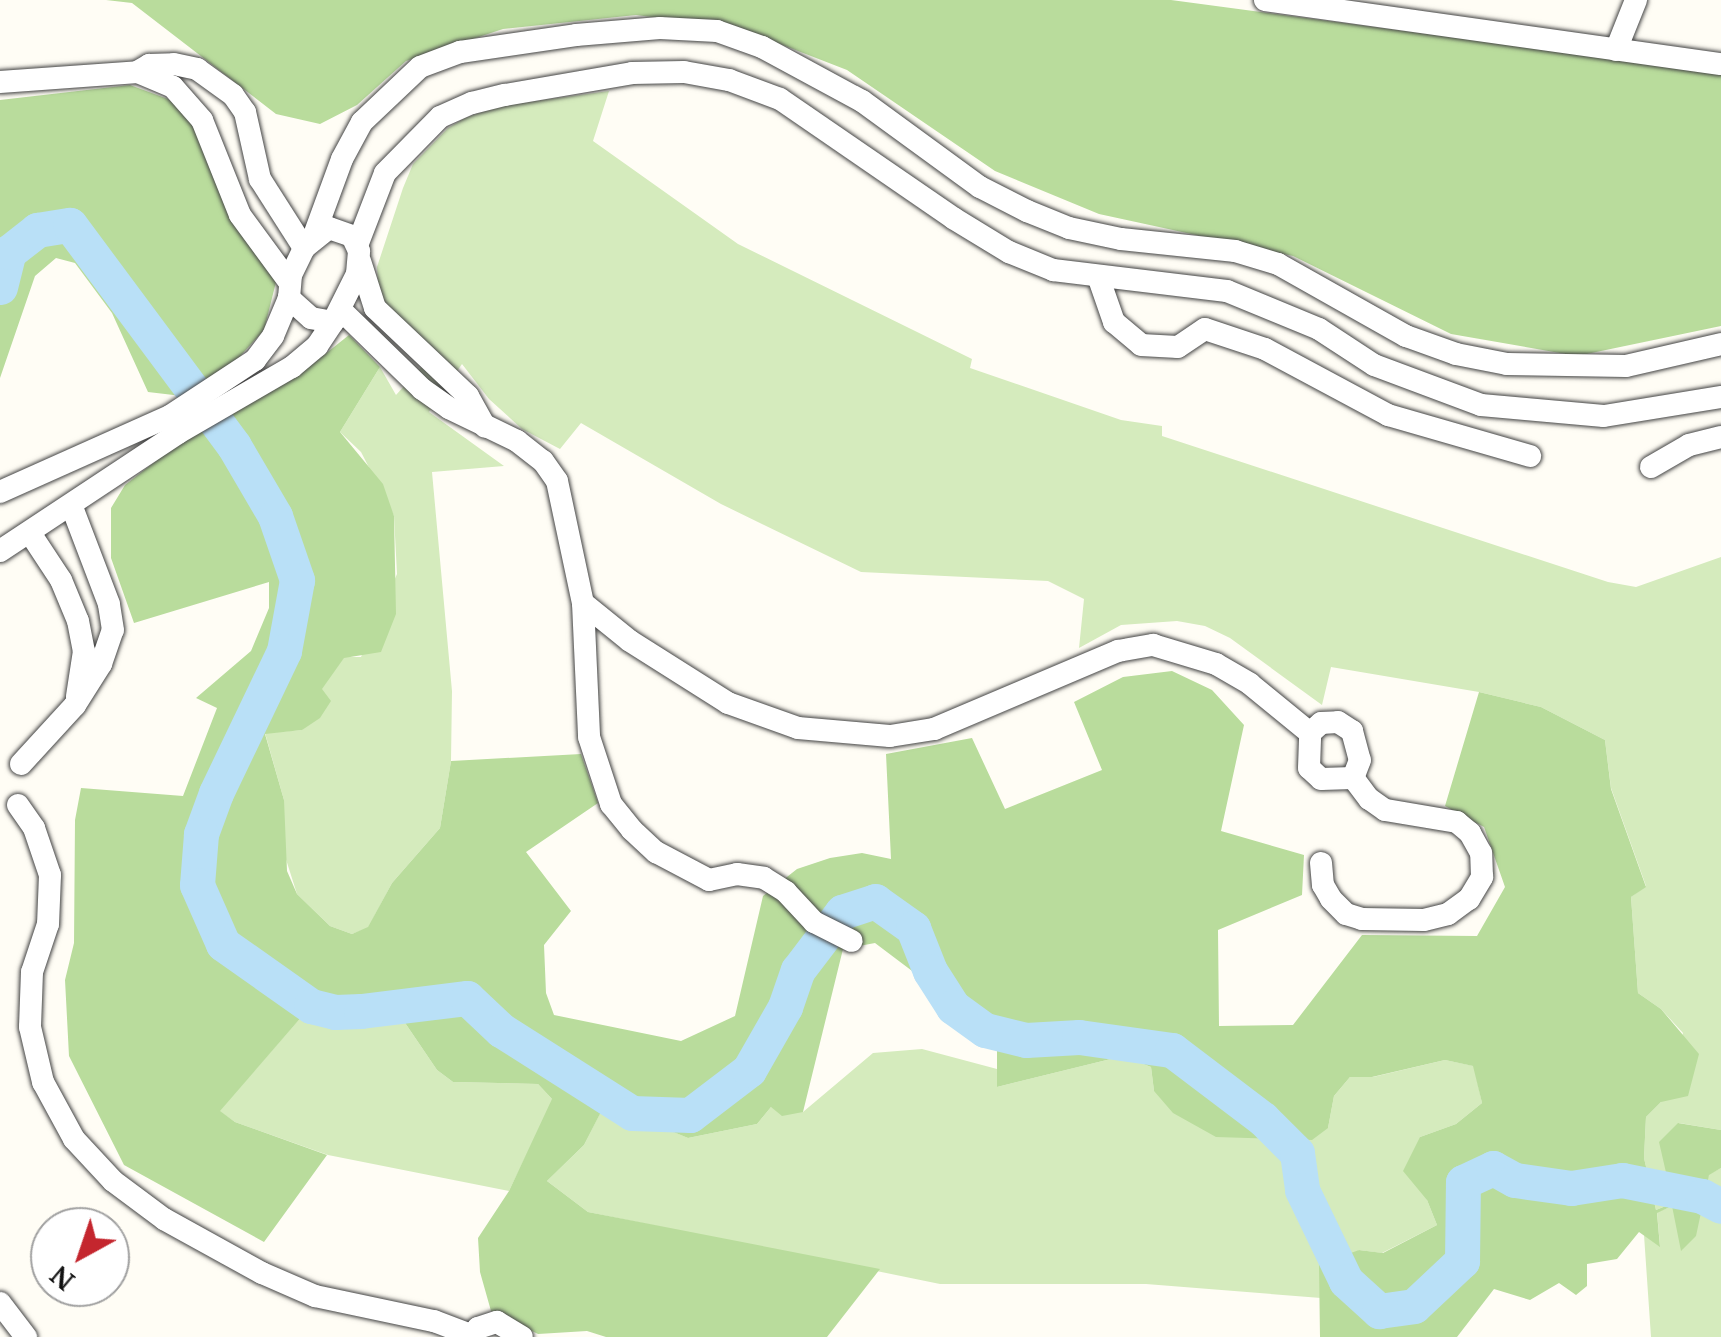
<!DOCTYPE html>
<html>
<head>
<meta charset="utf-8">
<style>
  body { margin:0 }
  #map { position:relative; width:1721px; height:1337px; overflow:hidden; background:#fffdf5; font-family:"PT Serif",serif }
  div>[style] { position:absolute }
  .green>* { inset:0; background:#d5ebbd }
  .forest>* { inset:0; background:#b9dc9c }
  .river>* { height:35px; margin:-17.5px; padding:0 17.5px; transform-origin:17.5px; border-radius:17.5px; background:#b9e0f7 }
  .roads { filter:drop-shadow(0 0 2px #444) drop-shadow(0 0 2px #444) }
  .minor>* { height:22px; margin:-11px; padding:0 11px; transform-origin:11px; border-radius:11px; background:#fff }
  span { translate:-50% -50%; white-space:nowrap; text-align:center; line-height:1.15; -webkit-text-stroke:10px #fff; paint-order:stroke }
  .north { position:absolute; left:30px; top:1207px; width:100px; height:100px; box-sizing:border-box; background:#fff; border:2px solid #a0a0a0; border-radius:50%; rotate:220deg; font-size:28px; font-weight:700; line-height:40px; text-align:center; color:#111 }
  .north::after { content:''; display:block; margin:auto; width:35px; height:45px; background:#c4262e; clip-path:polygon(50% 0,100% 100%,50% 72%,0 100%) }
</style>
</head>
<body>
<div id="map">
  <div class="green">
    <i style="clip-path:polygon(609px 91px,593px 141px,738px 244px,972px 359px,970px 368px,1121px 420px,1162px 426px,1162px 436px,1608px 582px,1636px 587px,1721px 557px,1721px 1130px,1679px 1123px,1673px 1203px,1656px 1210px,1644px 1158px,1646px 1117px,1661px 1102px,1683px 1033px,1661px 1009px,1638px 993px,1631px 897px,1646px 886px,1611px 788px,1605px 740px,1541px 707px,1479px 692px,1331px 667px,1322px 705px,1230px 638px,1205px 626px,1177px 621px,1121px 625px,1079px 648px,1084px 599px,1048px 581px,861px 572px,721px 504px,581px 423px,560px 449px,522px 429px,489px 399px,462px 364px,429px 412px,504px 466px,432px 472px,452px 691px,451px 761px,440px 828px,392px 883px,368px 928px,352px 934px,330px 926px,297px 894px,283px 850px,284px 800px,265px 733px,302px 730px,321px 689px,344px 657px,361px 657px,397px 574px,394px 516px,361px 452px,340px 432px,380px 367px,396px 395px,436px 351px,379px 300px,377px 267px,403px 188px,413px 164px,448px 128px,465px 118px,499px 106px)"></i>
    <i style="clip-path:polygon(311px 1006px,335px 1012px,397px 1011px,437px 1070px,453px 1082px,538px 1084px,553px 1100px,509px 1191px,328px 1155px,235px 1122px,219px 1111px)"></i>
    <i style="clip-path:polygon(922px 1049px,997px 1069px,997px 1087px,1123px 1056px,1151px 1067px,1154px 1091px,1328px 1128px,1334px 1096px,1350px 1077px,1373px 1077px,1445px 1060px,1474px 1066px,1482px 1103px,1456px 1124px,1420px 1137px,1427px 1200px,1437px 1225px,1382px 1253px,1359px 1250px,1321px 1280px,1321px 1298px,1146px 1284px,940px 1284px,588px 1212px,547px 1181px,584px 1145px,605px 1103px,688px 1138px,757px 1124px,771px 1107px,803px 1112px,873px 1053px)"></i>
    <i style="clip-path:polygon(1721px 1168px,1721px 1337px,1651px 1337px,1644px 1235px,1660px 1246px,1657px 1212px,1673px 1206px,1682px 1250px,1709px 1174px)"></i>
  </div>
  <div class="forest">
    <i style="clip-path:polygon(106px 0,1171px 0,1721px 73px,1721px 326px,1577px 356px,1451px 334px,1293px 256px,1099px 214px,995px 171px,847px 70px,739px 28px,636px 15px,503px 29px,406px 61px,357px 105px,320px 124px,276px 114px,132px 3px)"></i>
    <i style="clip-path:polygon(130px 85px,168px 99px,197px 124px,277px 278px,264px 330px,234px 363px,182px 396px,148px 392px,112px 313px,75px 263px,56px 258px,35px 276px,0 378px,0 100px)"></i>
    <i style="clip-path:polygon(349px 335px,380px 367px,340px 432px,383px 484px,394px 516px,396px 614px,381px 652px,344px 658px,322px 689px,331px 701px,320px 718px,302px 730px,265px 734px,284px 800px,287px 871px,297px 894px,330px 926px,352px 934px,368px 927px,392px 883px,440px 828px,451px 761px,581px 754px,598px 803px,526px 852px,571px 911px,544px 945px,546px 993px,554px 1015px,681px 1041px,735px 1016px,763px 896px,797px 869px,830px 858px,862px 853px,891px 859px,886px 754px,972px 738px,1005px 809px,1102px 770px,1074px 702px,1123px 677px,1172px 671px,1212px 690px,1244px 725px,1221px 831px,1304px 855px,1302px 895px,1218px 930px,1219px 1026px,1293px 1025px,1362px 935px,1477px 936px,1505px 887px,1484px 827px,1445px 806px,1479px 692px,1541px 707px,1605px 740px,1611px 789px,1646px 887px,1631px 897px,1638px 993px,1661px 1009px,1699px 1054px,1688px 1096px,1661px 1102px,1646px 1117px,1644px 1158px,1656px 1210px,1673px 1203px,1659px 1142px,1678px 1123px,1721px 1130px,1721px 1168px,1709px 1175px,1696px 1236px,1681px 1251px,1672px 1206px,1657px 1213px,1660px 1247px,1639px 1232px,1617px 1259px,1587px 1264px,1587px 1286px,1576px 1295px,1559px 1283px,1530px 1300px,1494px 1289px,1457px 1337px,1320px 1337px,1319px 1265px,1359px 1250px,1383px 1253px,1437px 1225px,1427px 1200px,1403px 1171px,1420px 1137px,1456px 1124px,1482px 1103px,1473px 1066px,1445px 1060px,1372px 1077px,1350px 1077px,1334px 1096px,1328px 1128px,1312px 1140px,1216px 1137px,1173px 1113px,1154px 1091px,1151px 1067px,1123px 1056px,997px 1087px,997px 1039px,988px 1016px,959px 993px,932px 986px,875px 943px,843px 949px,803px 1112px,782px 1116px,771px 1107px,757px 1124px,688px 1138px,605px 1104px,584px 1145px,547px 1181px,588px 1212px,880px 1269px,827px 1337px,606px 1337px,587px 1331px,538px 1334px,491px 1311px,480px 1272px,478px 1238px,509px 1191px,552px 1099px,538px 1084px,453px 1082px,437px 1070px,397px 1011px,335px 1012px,311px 1006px,220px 1111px,235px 1122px,327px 1155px,264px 1242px,124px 1165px,69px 1056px,65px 980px,74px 943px,75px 820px,81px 788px,183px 796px,217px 708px,196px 698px,251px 651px,269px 608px,269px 582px,134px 623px,111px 558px,111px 508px,125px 485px,161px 457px,249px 397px,309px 367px)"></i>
  </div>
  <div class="river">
    <i style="left:0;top:287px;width:36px;rotate:-76deg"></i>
    <i style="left:9px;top:252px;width:36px;rotate:-38deg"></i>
    <i style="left:37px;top:230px;width:33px;rotate:-9deg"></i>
    <i style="left:70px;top:225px;width:275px;rotate:53.4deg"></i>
    <i style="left:234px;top:446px;width:81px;rotate:59.6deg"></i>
    <i style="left:275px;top:516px;width:68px;rotate:71deg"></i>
    <i style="left:297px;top:580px;width:72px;rotate:100.4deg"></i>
    <i style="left:284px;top:651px;width:157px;rotate:115.6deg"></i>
    <i style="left:216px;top:793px;width:44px;rotate:110.1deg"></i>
    <i style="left:201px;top:834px;width:51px;rotate:94.5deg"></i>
    <i style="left:197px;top:885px;width:64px;rotate:66.2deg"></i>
    <i style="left:223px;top:944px;width:108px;rotate:35.2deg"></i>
    <i style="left:311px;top:1006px;width:25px;rotate:14deg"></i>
    <i style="left:335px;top:1012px;width:26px;rotate:-2deg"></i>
    <i style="left:361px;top:1011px;width:107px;rotate:-7deg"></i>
    <i style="left:467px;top:998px;width:47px;rotate:43.3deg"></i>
    <i style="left:501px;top:1030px;width:155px;rotate:32.4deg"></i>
    <i style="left:632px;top:1113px;width:58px;rotate:2deg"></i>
    <i style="left:690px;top:1115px;width:74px;rotate:-37.3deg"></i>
    <i style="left:749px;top:1070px;width:73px;rotate:-60.3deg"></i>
    <i style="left:785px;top:1007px;width:39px;rotate:-71deg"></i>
    <i style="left:798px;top:970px;width:73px;rotate:-52.8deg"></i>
    <i style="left:842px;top:912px;width:35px;rotate:-18deg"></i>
    <i style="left:875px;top:901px;width:47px;rotate:35.4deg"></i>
    <i style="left:913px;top:928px;width:46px;rotate:68.4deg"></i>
    <i style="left:930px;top:971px;width:43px;rotate:57.4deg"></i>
    <i style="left:953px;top:1007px;width:39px;rotate:36deg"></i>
    <i style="left:985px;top:1030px;width:42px;rotate:13.7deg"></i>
    <i style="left:1026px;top:1040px;width:53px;rotate:-3.2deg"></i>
    <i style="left:1079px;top:1037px;width:94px;rotate:8deg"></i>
    <i style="left:1172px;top:1050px;width:114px;rotate:37.2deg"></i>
    <i style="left:1263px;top:1119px;width:48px;rotate:45deg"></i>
    <i style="left:1297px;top:1153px;width:37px;rotate:82deg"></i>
    <i style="left:1302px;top:1190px;width:101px;rotate:64.2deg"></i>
    <i style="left:1346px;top:1281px;width:45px;rotate:42.3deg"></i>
    <i style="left:1379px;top:1311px;width:35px;rotate:-8deg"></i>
    <i style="left:1414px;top:1306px;width:66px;rotate:-43.2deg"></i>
    <i style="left:1462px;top:1261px;width:79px;rotate:-89.3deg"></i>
    <i style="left:1463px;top:1182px;width:33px;rotate:-25deg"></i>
    <i style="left:1493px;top:1168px;width:25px;rotate:29deg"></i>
    <i style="left:1515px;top:1180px;width:57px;rotate:8.1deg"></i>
    <i style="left:1571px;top:1188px;width:52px;rotate:-8.9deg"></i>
    <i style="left:1622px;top:1180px;width:82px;rotate:11.3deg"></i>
    <i style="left:1702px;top:1196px;width:21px;rotate:28deg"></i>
  </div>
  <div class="roads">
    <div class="minor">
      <i style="left:1265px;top:0;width:460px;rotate:8deg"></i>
      <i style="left:1616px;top:50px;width:54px;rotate:-68.2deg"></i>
      <i style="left:139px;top:71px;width:12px;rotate:-31deg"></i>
      <i style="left:149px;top:65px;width:25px;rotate:-2deg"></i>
      <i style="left:174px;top:64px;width:24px;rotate:12deg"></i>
      <i style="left:197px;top:69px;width:44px;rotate:35.8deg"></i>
      <i style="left:233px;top:95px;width:21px;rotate:55deg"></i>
      <i style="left:245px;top:112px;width:69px;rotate:77.4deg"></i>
      <i style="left:260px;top:179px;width:82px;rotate:57.5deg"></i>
      <i style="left:0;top:82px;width:138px;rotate:-4.1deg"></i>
      <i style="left:138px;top:72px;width:38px;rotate:23deg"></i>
      <i style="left:173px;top:87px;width:44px;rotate:48.7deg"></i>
      <i style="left:202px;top:120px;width:102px;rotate:68.2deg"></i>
      <i style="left:240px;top:215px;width:84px;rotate:53.7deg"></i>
      <i style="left:313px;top:238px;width:84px;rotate:-69.8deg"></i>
      <i style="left:342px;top:159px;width:42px;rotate:-61.6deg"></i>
      <i style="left:362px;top:122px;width:80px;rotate:-43.5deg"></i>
      <i style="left:420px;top:67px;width:43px;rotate:-20.6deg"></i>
      <i style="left:460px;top:52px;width:117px;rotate:-8.3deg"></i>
      <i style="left:576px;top:35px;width:84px;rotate:-4.8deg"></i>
      <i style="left:660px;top:28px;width:57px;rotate:3deg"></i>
      <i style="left:717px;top:31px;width:48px;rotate:19.6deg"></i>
      <i style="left:762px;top:47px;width:114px;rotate:28.4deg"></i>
      <i style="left:862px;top:101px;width:146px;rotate:36.1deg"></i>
      <i style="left:980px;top:187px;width:53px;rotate:27.1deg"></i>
      <i style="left:1027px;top:211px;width:45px;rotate:22deg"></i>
      <i style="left:1069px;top:228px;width:53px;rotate:11.9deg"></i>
      <i style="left:1121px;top:239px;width:115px;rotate:6deg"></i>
      <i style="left:1235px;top:251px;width:45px;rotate:16.8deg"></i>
      <i style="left:1278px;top:264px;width:147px;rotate:29.4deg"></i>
      <i style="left:1406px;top:336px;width:53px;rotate:19.8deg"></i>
      <i style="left:1456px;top:354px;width:52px;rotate:11.1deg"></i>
      <i style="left:1507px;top:364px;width:119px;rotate:1deg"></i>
      <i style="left:1626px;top:366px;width:98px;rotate:-13deg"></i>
      <i style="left:358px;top:243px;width:75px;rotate:-68.9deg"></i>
      <i style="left:385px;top:173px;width:78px;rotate:-45.5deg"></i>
      <i style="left:440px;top:117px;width:35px;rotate:-24deg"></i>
      <i style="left:472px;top:103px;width:34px;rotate:-14deg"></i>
      <i style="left:505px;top:95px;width:129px;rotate:-9.8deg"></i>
      <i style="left:632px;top:73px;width:52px;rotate:-1.1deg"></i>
      <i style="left:684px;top:72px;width:46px;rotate:10.1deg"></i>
      <i style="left:729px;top:80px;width:54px;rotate:20.4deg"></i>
      <i style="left:780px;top:99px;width:210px;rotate:34.5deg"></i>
      <i style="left:953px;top:218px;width:66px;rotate:31.3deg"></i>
      <i style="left:1009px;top:252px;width:48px;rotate:22.2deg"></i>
      <i style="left:1053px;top:270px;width:175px;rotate:6.9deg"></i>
      <i style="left:1227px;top:291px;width:100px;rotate:22.4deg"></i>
      <i style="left:1319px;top:329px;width:66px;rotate:33.2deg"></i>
      <i style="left:1374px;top:365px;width:114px;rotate:20.5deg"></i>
      <i style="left:1481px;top:405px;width:123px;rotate:5.1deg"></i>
      <i style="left:1604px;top:416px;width:119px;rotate:-9.2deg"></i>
      <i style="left:360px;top:261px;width:49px;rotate:72.3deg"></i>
      <i style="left:375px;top:308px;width:128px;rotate:43.4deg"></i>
      <i style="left:468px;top:396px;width:35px;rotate:61deg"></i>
      <i style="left:1099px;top:279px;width:46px;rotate:70.8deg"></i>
      <i style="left:1114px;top:322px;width:35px;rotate:40deg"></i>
      <i style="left:1141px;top:345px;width:37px;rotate:3deg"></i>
      <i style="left:1178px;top:347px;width:32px;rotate:-34deg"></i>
      <i style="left:342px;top:311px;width:112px;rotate:44.3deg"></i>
      <i style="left:422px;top:389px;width:33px;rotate:35deg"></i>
      <i style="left:449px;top:408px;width:76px;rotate:25.9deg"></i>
      <i style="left:517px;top:441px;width:33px;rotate:38deg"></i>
      <i style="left:543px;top:461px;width:24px;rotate:55deg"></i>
      <i style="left:557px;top:481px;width:125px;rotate:78deg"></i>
      <i style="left:583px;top:603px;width:134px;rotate:87.4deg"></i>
      <i style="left:589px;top:737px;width:71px;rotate:71.8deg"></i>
      <i style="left:611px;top:804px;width:33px;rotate:51deg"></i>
      <i style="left:632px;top:830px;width:33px;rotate:43deg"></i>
      <i style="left:656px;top:852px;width:60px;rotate:27.8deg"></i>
      <i style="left:709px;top:880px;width:29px;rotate:-12deg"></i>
      <i style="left:737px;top:874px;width:27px;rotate:8deg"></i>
      <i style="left:764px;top:878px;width:26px;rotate:32deg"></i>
      <i style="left:786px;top:892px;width:41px;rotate:47deg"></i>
      <i style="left:814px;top:922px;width:42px;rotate:26.6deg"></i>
      <i style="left:1205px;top:329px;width:63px;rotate:18.4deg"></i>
      <i style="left:1265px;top:349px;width:140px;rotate:28.2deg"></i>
      <i style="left:1388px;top:415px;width:148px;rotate:16.1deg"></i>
      <i style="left:1651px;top:467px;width:44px;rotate:-30.1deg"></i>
      <i style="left:1689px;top:445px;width:33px;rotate:-14deg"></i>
      <i style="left:0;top:492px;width:186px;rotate:-24.1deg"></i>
      <i style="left:170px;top:416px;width:102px;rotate:-33.4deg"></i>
      <i style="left:255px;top:360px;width:30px;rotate:-53deg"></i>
      <i style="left:273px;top:336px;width:41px;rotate:-67.2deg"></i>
      <i style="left:289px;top:298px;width:23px;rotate:-85deg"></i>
      <i style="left:291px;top:275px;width:30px;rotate:-64deg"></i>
      <i style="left:304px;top:248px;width:32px;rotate:-39deg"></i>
      <i style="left:329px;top:228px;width:24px;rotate:19deg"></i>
      <i style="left:352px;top:236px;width:17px;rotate:65deg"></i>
      <i style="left:359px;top:251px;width:23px;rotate:95deg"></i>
      <i style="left:357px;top:274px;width:54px;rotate:116.6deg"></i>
      <i style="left:333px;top:322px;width:22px;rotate:-170deg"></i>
      <i style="left:311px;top:318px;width:30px;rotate:-138deg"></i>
      <i style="left:30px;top:533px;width:56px;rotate:56.6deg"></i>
      <i style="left:61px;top:580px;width:44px;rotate:67.5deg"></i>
      <i style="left:78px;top:621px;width:31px;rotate:79deg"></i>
      <i style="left:84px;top:651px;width:46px;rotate:98.8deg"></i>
      <i style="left:0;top:551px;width:214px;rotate:-33.5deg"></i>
      <i style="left:178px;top:433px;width:132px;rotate:-30.1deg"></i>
      <i style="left:292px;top:367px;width:33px;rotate:-40deg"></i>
      <i style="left:317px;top:346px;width:29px;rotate:-56deg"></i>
      <i style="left:583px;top:603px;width:60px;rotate:39deg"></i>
      <i style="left:630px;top:641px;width:116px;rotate:32.3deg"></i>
      <i style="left:728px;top:703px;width:74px;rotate:19.7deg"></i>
      <i style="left:798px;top:728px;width:92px;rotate:5deg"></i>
      <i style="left:890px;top:736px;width:45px;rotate:-9deg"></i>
      <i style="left:934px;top:729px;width:200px;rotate:-23deg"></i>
      <i style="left:1118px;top:651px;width:36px;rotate:-10deg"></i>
      <i style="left:1153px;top:645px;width:66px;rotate:16.8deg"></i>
      <i style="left:1216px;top:664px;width:39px;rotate:30deg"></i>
      <i style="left:1250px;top:684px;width:77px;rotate:39.2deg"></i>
      <i style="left:1338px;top:722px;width:17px;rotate:33deg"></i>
      <i style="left:1352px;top:731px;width:30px;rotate:75deg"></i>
      <i style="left:1360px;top:760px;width:19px;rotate:111deg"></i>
      <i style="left:1353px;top:778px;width:32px;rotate:178deg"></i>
      <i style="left:1321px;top:779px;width:16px;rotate:-137deg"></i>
      <i style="left:1309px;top:768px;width:35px;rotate:-88deg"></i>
      <i style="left:1310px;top:733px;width:15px;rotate:-42deg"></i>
      <i style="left:1321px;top:723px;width:17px;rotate:-3deg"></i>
      <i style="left:21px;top:764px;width:80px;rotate:-47.5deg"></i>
      <i style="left:75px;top:705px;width:49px;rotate:-57.6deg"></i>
      <i style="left:101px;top:664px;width:36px;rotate:-71deg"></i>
      <i style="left:113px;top:630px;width:26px;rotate:-99deg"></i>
      <i style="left:109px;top:604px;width:104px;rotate:-110.9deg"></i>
      <i style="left:18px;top:805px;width:28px;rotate:55deg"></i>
      <i style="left:34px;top:828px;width:50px;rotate:71.2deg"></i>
      <i style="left:50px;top:875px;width:49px;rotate:92.3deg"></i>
      <i style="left:48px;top:924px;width:51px;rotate:108.4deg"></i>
      <i style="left:32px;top:972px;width:55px;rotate:92.1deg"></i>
      <i style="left:30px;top:1027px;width:57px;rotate:76.7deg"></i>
      <i style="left:43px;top:1082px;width:65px;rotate:61.5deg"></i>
      <i style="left:74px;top:1139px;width:57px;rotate:47.1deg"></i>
      <i style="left:113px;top:1181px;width:64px;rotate:36.7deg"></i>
      <i style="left:164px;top:1219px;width:112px;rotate:28.9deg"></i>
      <i style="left:262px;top:1273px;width:58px;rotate:23.5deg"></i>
      <i style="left:315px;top:1296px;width:122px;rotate:11.9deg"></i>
      <i style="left:434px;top:1321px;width:40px;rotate:21deg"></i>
      <i style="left:1321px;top:863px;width:22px;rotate:85deg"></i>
      <i style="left:1323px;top:885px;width:16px;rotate:60deg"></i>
      <i style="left:1331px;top:899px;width:21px;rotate:45deg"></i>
      <i style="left:1346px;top:914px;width:17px;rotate:17deg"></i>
      <i style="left:1362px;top:919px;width:62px;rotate:0.9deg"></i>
      <i style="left:1424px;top:920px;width:25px;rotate:-14deg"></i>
      <i style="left:1448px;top:914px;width:26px;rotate:-36deg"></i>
      <i style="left:1469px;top:899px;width:26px;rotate:-59deg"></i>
      <i style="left:1482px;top:877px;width:24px;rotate:-92deg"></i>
      <i style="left:1481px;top:853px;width:23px;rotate:-119deg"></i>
      <i style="left:1470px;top:833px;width:17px;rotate:-140deg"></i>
      <i style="left:1457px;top:822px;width:73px;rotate:-170.5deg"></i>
      <i style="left:1385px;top:810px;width:19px;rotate:-145deg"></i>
      <i style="left:1369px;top:799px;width:26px;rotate:-127deg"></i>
      <i style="left:0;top:1303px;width:43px;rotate:52.6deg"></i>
      <i style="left:470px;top:1337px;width:12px;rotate:-48deg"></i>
      <i style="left:478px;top:1328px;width:20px;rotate:-18deg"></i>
      <i style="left:497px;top:1322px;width:29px;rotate:31deg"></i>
    </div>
  </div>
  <div class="north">N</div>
</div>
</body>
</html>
